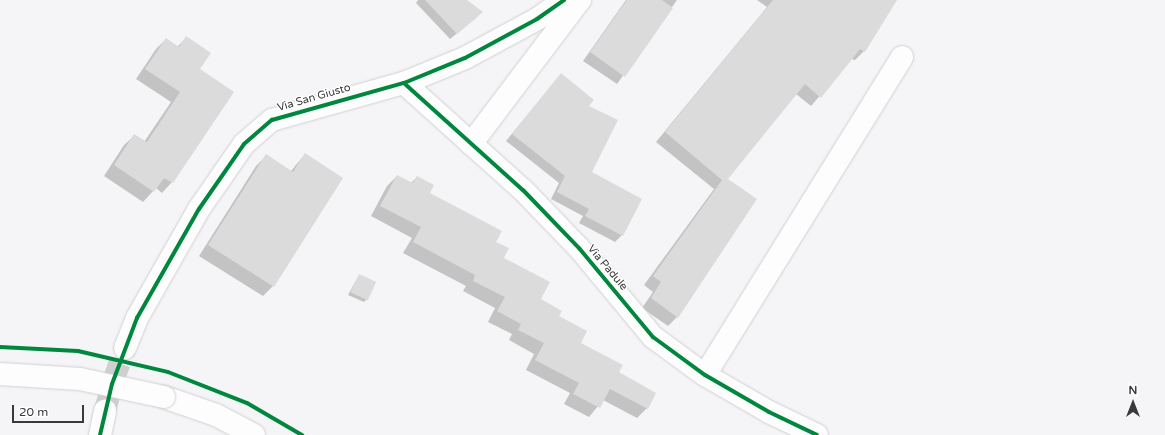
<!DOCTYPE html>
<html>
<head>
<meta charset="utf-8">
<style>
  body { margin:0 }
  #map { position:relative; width:1165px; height:435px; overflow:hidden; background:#f5f4f6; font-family:"Varela Round",sans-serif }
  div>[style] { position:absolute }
  .shadow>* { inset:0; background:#0003 }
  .building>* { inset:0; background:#dcdbdc; transform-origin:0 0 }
  .street-tunnel>* { height:22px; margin-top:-11px; transform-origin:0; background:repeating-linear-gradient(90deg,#cfcfd0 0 22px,transparent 0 33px) }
  .roads { filter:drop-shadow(0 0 1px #d1d0d2) drop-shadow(0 0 1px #d1d0d2) }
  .street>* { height:22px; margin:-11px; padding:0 11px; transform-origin:11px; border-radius:11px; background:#fefdfe }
  .secondary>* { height:22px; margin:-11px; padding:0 11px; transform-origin:11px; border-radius:11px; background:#fefdfe }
  .bridges { filter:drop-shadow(0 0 1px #d1d0d2) drop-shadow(0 0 1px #d1d0d2) }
  .secondary-bridge>* { height:22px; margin:-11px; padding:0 11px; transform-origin:11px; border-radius:11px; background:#fefdfe }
  .cycleway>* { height:4px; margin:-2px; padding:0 2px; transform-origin:2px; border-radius:2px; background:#00873e }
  span { translate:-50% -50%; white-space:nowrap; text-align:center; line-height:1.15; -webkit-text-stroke:3px #fff; paint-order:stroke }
  .street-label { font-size:11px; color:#39393a }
  .north { position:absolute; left:1113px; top:383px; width:40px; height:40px; -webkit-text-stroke:3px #fff; paint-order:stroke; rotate:0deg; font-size:11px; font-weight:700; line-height:16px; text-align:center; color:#39393a }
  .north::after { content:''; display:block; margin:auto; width:14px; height:18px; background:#39393a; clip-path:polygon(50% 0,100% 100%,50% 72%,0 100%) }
  .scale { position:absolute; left:12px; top:405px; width:72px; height:18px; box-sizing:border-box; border:2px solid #39393a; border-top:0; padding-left:5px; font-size:12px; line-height:14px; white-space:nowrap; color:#39393a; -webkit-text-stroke:3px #fff; paint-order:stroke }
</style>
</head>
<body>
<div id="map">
  <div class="shadow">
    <i style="clip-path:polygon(418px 0,465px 0,476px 18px,450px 39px,416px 3px)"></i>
    <i style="clip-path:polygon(626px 0,677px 0,617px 84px,583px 61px)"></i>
    <i style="clip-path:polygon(757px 0,896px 0,864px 51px,855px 60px,852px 59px,811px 106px,796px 94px,727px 179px,677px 317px,668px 326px,642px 308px,653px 292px,644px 285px,714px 189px,656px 142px,767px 7px)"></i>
    <i style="clip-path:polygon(186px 38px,199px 69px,233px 92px,172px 182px,162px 193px,156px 188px,143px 202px,104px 176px,124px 145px,135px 135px,144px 142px,171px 102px,136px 79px,156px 49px,166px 39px,177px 47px)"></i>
    <i style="clip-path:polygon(561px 74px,588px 106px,590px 172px,622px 235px,615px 242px,579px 223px,583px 216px,551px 199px,559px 183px,506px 141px)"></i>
    <i style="clip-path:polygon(305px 154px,273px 286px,263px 296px,199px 256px,256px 166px,266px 156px,291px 171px)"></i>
    <i style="clip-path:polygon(397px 176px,411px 183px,417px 177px,428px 194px,495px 242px,503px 258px,580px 344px,617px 373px,647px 408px,637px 418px,603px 400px,589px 417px,564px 404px,570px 393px,526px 370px,534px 354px,509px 340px,512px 334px,488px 322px,495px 308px,463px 291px,466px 286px,403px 253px,412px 238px,371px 216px,387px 186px)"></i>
    <i style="clip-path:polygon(359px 275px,367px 299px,364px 302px,348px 295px)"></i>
  </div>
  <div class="building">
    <i style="clip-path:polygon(425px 0,467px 0,483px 12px,457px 34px)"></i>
    <i style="clip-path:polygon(627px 0,662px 0,673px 8px,625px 77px,590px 52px)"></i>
    <i style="clip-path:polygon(773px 0,897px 0,865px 52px,860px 49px,821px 98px,805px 84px,728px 179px,757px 199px,678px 318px,651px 298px,661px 282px,653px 276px,722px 180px,665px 132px)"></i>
    <i style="clip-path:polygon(186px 36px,211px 53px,200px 69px,234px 92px,173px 183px,164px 178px,154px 192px,114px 165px,134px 134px,147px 142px,180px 92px,145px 69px,166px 38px,179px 47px)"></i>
    <i style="clip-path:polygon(561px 73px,594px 100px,589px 106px,618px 120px,592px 172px,642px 199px,623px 236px,585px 216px,589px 209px,557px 192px,565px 176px,512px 134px)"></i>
    <i style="clip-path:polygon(305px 153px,343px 178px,274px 287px,208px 245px,266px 154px,293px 172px)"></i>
    <i style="clip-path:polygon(397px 175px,413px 183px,417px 176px,434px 185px,430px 193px,502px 231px,496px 242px,509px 248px,504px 258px,550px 282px,541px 299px,562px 311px,559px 316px,587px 331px,581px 343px,623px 365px,619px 372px,656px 393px,648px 409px,610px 389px,600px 408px,573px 394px,579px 383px,535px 360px,544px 343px,518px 330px,521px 324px,497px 311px,505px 297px,473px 281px,475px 275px,413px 242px,421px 227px,380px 206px)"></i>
    <i style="left:359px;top:274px;width:19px;height:20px;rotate:25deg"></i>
  </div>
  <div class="street-tunnel">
    <i style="left:105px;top:411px;width:28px;rotate:-75deg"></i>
    <i style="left:112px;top:384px;width:38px;rotate:-70deg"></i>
  </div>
  <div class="roads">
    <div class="street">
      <i style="left:404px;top:83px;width:160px;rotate:42deg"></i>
      <i style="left:523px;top:190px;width:81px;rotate:46deg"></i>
      <i style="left:579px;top:248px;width:116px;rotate:50.3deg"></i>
      <i style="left:653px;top:337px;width:64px;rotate:36.2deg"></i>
      <i style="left:705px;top:375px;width:74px;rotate:30deg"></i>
      <i style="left:769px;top:412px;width:53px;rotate:25.6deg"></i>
      <i style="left:471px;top:144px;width:181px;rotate:-52.9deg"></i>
      <i style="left:125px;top:348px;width:32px;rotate:-68deg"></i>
      <i style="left:137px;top:318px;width:125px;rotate:-60.4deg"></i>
      <i style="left:199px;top:209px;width:79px;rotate:-55.3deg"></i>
      <i style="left:244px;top:144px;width:37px;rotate:-41deg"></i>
      <i style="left:272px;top:120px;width:137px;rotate:-15.7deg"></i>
      <i style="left:404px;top:83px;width:66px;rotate:-22.3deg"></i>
      <i style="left:465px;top:58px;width:82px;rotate:-28.4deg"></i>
      <i style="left:537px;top:19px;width:33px;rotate:-35deg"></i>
      <i style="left:705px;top:375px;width:374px;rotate:-58.2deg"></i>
      <i style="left:100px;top:435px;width:25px;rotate:-78deg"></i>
    </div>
    <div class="secondary">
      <i style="left:164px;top:397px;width:55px;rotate:19.1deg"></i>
      <i style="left:216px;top:415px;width:43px;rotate:27.8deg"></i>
    </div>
  </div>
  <div class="bridges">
    <div class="secondary-bridge">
      <i style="left:0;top:374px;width:80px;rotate:3.6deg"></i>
      <i style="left:80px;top:379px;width:86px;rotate:12.1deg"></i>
    </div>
  </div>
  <div class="cycleway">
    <i style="left:404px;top:83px;width:160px;rotate:42deg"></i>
    <i style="left:523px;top:190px;width:81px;rotate:46deg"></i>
    <i style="left:579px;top:248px;width:116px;rotate:50.3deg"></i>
    <i style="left:653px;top:337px;width:64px;rotate:36.2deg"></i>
    <i style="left:705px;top:375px;width:74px;rotate:30deg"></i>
    <i style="left:769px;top:412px;width:53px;rotate:25.6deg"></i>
    <i style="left:0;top:347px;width:78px;rotate:2.9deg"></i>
    <i style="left:78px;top:351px;width:92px;rotate:13.1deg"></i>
    <i style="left:168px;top:372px;width:85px;rotate:21.4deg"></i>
    <i style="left:247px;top:403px;width:64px;rotate:30.2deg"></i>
    <i style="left:100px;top:435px;width:52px;rotate:-76.8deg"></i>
    <i style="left:112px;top:384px;width:71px;rotate:-69.3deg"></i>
    <i style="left:137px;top:318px;width:125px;rotate:-60.4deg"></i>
    <i style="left:199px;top:209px;width:79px;rotate:-55.3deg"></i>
    <i style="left:244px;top:144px;width:37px;rotate:-41deg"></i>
    <i style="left:272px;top:120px;width:137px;rotate:-15.7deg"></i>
    <i style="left:404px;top:83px;width:66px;rotate:-22.3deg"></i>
    <i style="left:465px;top:58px;width:82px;rotate:-28.4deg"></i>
    <i style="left:537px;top:19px;width:33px;rotate:-35deg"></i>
  </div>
  <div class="street-label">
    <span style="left:314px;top:98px;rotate:-16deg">Via San Giusto</span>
    <span style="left:607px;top:268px;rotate:50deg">Via Padule</span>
  </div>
  <div class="north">N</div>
  <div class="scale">20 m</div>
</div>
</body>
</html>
